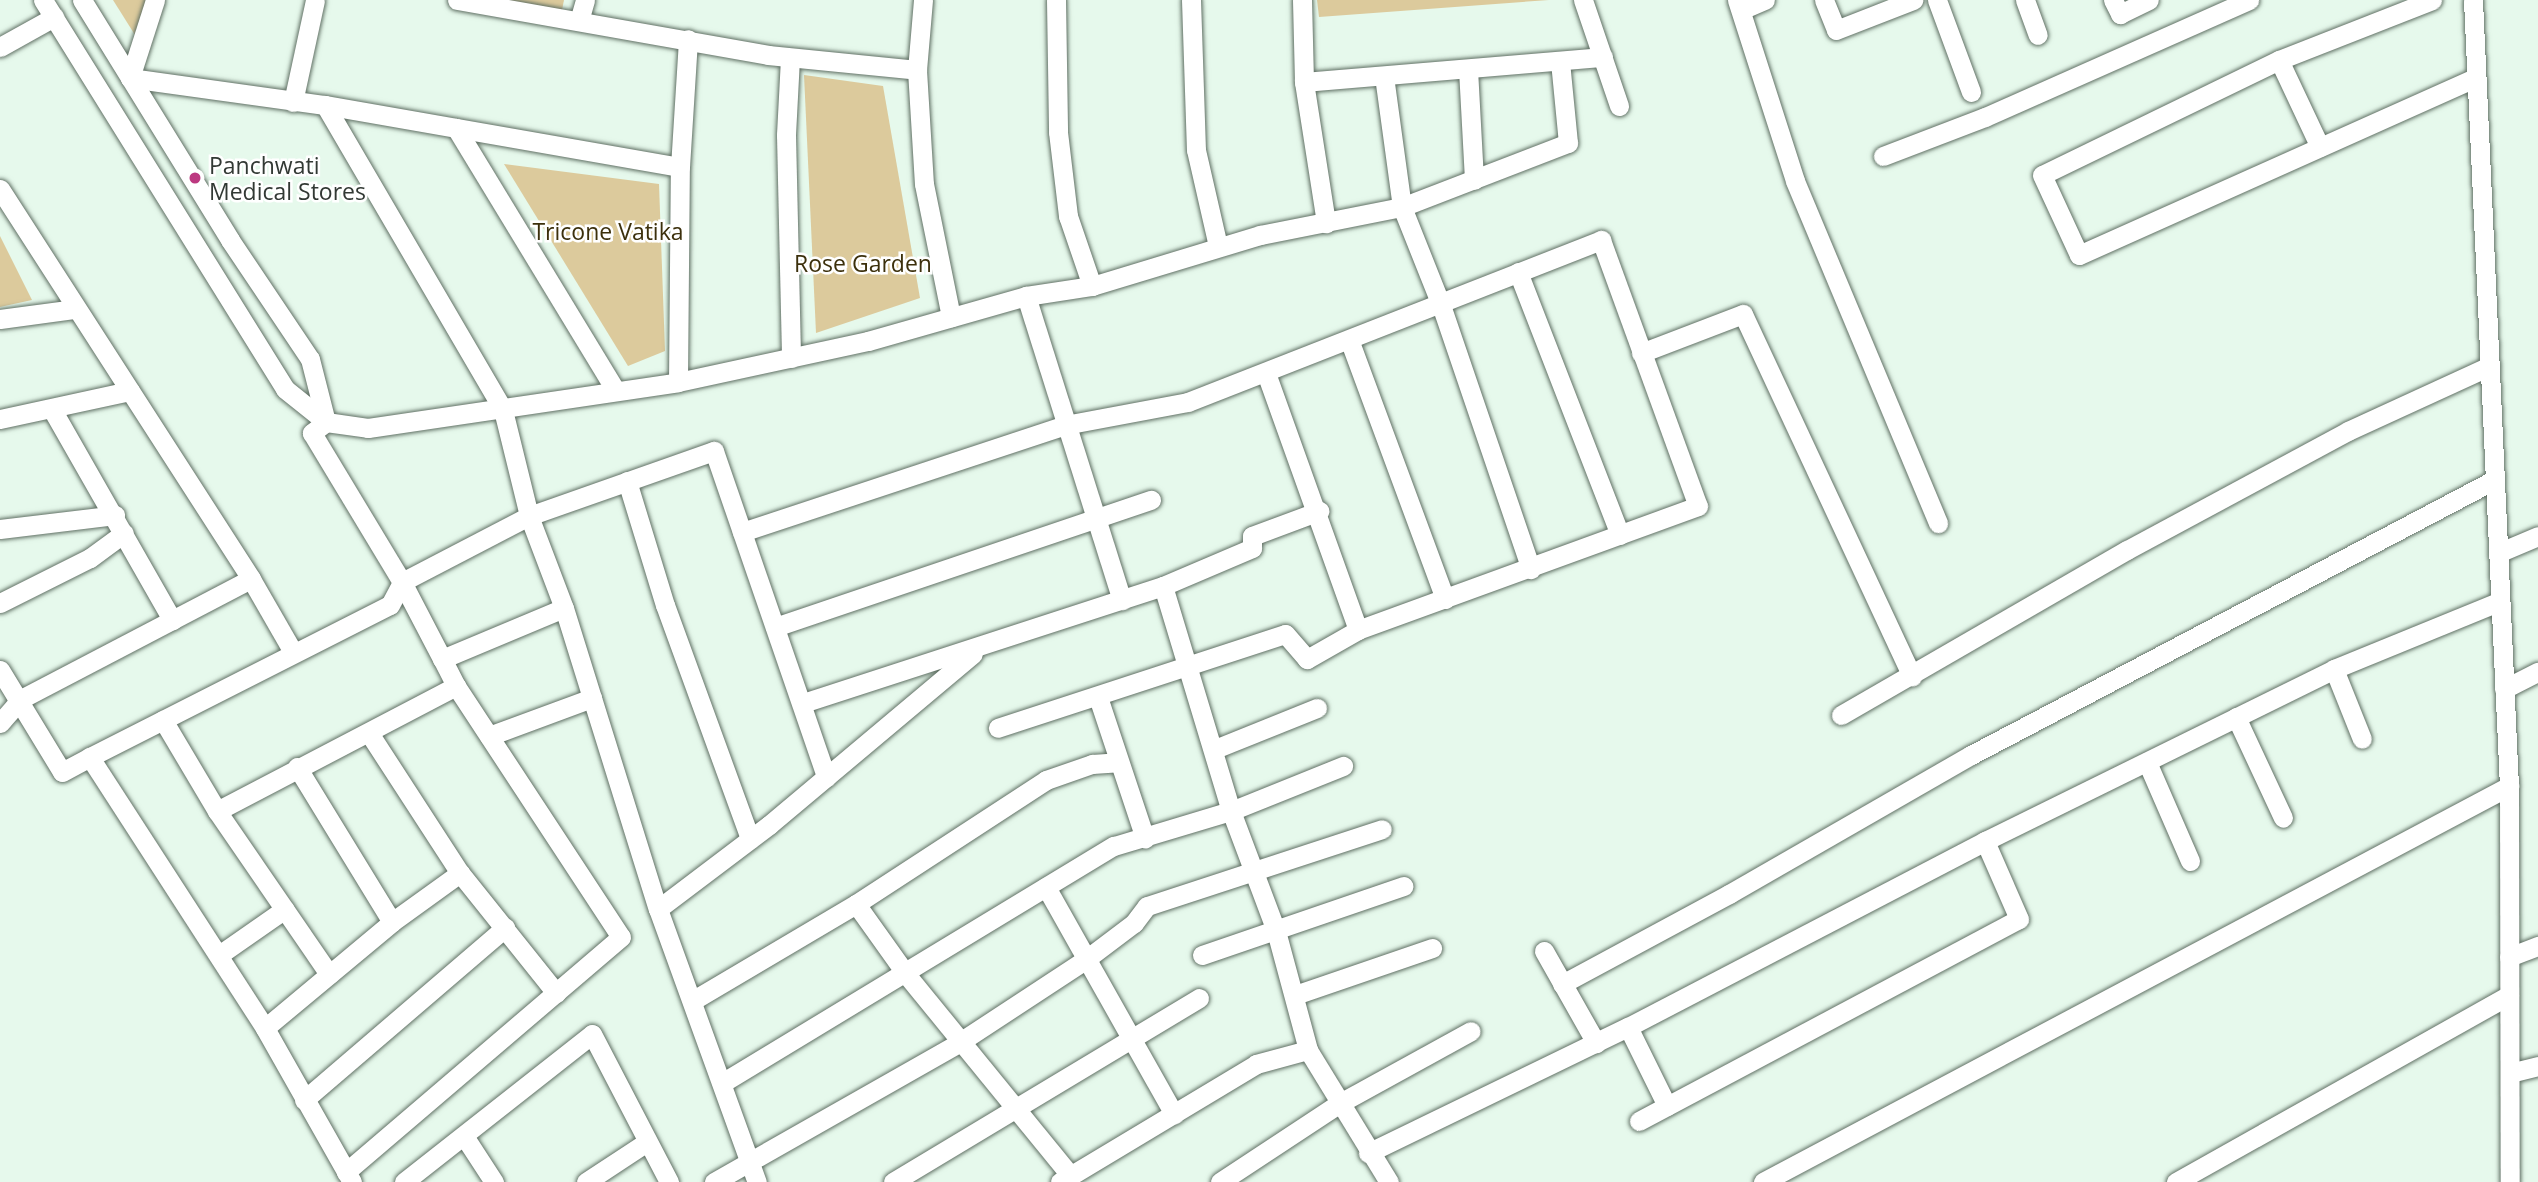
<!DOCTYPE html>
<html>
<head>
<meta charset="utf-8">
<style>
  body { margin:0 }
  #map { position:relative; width:2538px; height:1182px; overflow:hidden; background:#e6f9ec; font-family:"Open Sans",sans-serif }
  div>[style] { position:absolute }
  .green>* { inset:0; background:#dcca9c }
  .roads { filter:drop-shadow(0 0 2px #607064) drop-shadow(0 0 2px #607064) }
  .minor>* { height:19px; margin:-9.5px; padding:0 9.5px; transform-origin:9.5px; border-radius:9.5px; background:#fff }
  .dots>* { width:19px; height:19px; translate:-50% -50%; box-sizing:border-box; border:4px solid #fff; border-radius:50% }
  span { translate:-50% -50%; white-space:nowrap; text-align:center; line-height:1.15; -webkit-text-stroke:5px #fff; paint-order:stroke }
  .poi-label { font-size:23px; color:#323934 }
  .left { translate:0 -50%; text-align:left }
  .park-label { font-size:23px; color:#3c300c }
</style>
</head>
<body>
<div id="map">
  <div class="green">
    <i style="clip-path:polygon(113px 0,146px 0,135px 35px)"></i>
    <i style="clip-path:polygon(505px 0,564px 0,562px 10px)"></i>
    <i style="clip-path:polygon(1317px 0,1549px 0,1319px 17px)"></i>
    <i style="clip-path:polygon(804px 75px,883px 86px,920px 298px,816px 333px)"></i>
    <i style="clip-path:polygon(504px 164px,659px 184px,665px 351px,628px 366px)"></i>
    <i style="clip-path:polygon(0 236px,32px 300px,0 307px)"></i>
  </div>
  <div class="roads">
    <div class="minor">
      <i style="left:43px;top:0;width:458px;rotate:58.1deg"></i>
      <i style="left:285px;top:389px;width:53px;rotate:38.8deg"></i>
      <i style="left:326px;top:422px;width:42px;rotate:8.1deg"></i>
      <i style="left:368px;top:428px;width:313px;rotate:-8.4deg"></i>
      <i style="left:678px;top:382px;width:194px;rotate:-12.2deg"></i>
      <i style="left:868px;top:341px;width:164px;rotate:-15.9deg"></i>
      <i style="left:1026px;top:296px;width:67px;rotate:-8.6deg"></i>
      <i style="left:1092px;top:286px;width:176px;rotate:-16.9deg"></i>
      <i style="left:1260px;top:235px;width:145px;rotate:-11.2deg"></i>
      <i style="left:1402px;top:207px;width:178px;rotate:-21.1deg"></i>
      <i style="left:1568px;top:143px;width:81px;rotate:-95.6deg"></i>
      <i style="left:82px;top:0;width:282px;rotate:58.3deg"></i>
      <i style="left:230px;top:240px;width:143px;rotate:56.1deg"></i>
      <i style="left:310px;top:359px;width:65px;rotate:75.7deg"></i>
      <i style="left:155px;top:0;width:82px;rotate:107.8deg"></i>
      <i style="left:130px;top:78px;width:197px;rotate:7.9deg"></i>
      <i style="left:325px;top:105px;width:360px;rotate:9.9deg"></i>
      <i style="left:457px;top:0;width:316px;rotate:10deg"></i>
      <i style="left:768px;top:55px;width:150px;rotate:5.7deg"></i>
      <i style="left:923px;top:0;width:70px;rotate:94.9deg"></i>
      <i style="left:917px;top:70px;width:114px;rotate:86.5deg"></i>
      <i style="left:924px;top:184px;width:136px;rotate:78.5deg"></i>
      <i style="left:1056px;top:0;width:132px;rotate:89.1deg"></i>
      <i style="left:1058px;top:132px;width:85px;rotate:83.2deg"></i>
      <i style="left:1068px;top:216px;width:74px;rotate:71.1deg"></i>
      <i style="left:1191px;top:0;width:150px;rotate:88.1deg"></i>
      <i style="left:1196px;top:150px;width:98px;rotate:77.1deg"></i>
      <i style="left:1302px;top:0;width:82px;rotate:88.6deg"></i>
      <i style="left:1304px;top:82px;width:143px;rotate:81.1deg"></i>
      <i style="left:1583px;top:0;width:112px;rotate:71.2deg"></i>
      <i style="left:1737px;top:0;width:190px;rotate:72.2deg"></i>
      <i style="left:1795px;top:181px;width:371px;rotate:67.3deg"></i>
      <i style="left:1824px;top:0;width:32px;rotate:68deg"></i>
      <i style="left:1836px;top:30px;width:83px;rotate:-21.3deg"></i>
      <i style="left:1937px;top:0;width:98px;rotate:69.7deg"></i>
      <i style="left:2025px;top:0;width:37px;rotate:70deg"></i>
      <i style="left:2113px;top:0;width:16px;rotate:63deg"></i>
      <i style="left:2120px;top:14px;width:32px;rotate:-26deg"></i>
      <i style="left:2432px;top:0;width:164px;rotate:158.6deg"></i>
      <i style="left:2279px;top:60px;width:263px;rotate:154.1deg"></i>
      <i style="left:2042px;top:175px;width:88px;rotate:65.2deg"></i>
      <i style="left:2079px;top:255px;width:435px;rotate:-24.1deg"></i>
      <i style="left:2473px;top:0;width:787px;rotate:87.38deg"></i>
      <i style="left:2509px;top:786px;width:396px;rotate:89.9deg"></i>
      <i style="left:1741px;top:10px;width:26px;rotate:-23deg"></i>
      <i style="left:579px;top:21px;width:22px;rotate:-74deg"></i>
      <i style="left:0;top:47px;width:62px;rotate:-29.1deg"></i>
      <i style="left:790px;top:58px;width:77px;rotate:93deg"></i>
      <i style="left:786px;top:135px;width:223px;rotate:88.7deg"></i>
      <i style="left:2279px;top:60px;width:96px;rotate:64.8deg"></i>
      <i style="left:1468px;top:69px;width:111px;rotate:86.9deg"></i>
      <i style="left:1384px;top:76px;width:132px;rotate:82.2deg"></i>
      <i style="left:1402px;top:207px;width:105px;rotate:68.3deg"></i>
      <i style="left:1441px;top:305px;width:279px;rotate:71.2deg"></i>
      <i style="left:1304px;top:82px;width:300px;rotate:-4.8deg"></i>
      <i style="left:293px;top:102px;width:104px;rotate:-77.8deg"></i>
      <i style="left:325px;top:105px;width:353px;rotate:59.7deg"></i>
      <i style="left:503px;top:410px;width:109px;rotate:76.2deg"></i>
      <i style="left:529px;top:516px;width:98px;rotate:69.2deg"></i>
      <i style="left:564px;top:608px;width:315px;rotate:72.7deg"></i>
      <i style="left:658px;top:909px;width:290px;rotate:70.1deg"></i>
      <i style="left:456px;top:128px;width:306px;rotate:58.7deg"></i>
      <i style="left:1883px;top:156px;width:109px;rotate:-20.9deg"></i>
      <i style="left:1985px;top:117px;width:289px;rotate:-23.9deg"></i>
      <i style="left:0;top:189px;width:464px;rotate:57.2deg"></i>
      <i style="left:251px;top:579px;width:84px;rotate:60.1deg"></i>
      <i style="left:1518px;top:272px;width:282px;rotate:68.8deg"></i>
      <i style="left:1026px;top:296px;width:319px;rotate:72.5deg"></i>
      <i style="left:0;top:319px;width:76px;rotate:-7.6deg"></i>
      <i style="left:1350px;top:342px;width:274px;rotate:69.7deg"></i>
      <i style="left:1641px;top:353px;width:109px;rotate:-20.9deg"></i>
      <i style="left:1743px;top:314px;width:400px;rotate:65deg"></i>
      <i style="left:1266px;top:373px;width:273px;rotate:70.3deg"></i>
      <i style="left:678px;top:382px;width:215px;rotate:-89.5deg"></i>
      <i style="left:680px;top:167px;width:128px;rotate:-86.4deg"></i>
      <i style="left:53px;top:411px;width:241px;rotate:60.3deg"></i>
      <i style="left:0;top:419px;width:133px;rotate:-12.2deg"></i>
      <i style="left:326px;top:422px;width:18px;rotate:142deg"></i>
      <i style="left:312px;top:433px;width:174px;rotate:58.9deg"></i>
      <i style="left:402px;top:582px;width:87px;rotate:62.5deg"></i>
      <i style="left:627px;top:481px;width:130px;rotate:73deg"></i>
      <i style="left:665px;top:605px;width:249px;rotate:70deg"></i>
      <i style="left:0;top:529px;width:116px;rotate:-6.9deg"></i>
      <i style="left:742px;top:532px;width:340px;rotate:-18.3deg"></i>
      <i style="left:1065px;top:425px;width:125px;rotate:-10.6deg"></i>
      <i style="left:1188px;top:402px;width:444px;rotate:-21.4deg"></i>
      <i style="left:1601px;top:240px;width:283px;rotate:70deg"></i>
      <i style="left:1698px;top:506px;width:362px;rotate:160deg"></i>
      <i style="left:1358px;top:630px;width:59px;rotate:150.4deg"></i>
      <i style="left:1307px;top:659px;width:33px;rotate:-131deg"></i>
      <i style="left:1285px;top:634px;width:302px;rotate:161.9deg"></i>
      <i style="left:2498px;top:553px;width:43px;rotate:-23deg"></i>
      <i style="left:1163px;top:586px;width:235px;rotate:73.2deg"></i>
      <i style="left:1231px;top:811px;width:128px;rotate:69.4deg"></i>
      <i style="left:1276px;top:931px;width:123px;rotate:74.9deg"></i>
      <i style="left:1308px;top:1050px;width:155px;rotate:58.5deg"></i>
      <i style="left:0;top:603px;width:101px;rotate:-26.6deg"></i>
      <i style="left:90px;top:558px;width:42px;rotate:-36.3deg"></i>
      <i style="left:775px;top:627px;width:397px;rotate:-18.7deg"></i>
      <i style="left:2334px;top:669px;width:75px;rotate:68.2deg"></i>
      <i style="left:0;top:670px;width:119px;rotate:58.7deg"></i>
      <i style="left:62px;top:772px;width:32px;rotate:-28deg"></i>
      <i style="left:456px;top:686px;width:30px;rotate:-117deg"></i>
      <i style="left:442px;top:659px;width:132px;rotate:-22.7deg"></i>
      <i style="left:2504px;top:689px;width:38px;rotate:-27deg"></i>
      <i style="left:1098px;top:697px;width:149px;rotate:71.6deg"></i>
      <i style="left:803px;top:703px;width:379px;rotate:-18deg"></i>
      <i style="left:1163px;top:586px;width:97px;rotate:-23.1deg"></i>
      <i style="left:1252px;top:548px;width:12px;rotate:-90deg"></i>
      <i style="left:1252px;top:536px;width:72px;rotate:-20.5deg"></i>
      <i style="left:1841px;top:715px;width:330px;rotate:-30deg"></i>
      <i style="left:2127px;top:550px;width:251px;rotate:-28.3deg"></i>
      <i style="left:2348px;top:431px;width:155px;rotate:-24.7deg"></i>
      <i style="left:2236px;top:717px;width:111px;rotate:65deg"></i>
      <i style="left:163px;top:720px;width:106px;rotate:59.3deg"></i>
      <i style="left:217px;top:811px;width:198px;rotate:55.5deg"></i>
      <i style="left:0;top:723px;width:32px;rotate:-49deg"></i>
      <i style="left:21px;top:699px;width:259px;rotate:-27.6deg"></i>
      <i style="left:369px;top:733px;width:167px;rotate:57deg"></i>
      <i style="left:460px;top:873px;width:154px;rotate:51.3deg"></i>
      <i style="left:489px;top:736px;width:110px;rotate:-20.3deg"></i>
      <i style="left:1215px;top:749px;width:110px;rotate:-21.9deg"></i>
      <i style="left:2147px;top:762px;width:108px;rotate:66.5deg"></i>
      <i style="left:297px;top:767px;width:182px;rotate:58.5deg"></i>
      <i style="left:217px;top:811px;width:270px;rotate:-27.6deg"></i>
      <i style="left:456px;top:686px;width:300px;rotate:56.7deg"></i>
      <i style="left:621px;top:937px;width:362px;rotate:139.5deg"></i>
      <i style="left:1046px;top:887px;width:261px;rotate:60.6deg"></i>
      <i style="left:856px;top:904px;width:86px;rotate:54.5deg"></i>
      <i style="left:906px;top:974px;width:259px;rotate:50.8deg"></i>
      <i style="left:658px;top:909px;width:139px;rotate:-37.1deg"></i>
      <i style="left:769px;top:825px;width:266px;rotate:-40deg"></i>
      <i style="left:1544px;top:951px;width:106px;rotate:60.5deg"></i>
      <i style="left:219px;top:955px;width:80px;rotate:-34.9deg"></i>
      <i style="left:1202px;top:955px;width:213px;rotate:-18.9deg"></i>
      <i style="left:2509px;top:957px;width:31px;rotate:-21deg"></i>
      <i style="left:1562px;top:984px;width:190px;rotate:-28.3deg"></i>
      <i style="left:1729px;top:894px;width:279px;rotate:-29.9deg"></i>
      <i style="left:1971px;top:755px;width:591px;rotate:-27.74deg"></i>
      <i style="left:1295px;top:995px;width:145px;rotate:-18.9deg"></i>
      <i style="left:692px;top:1001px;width:191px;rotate:-30.6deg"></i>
      <i style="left:856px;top:904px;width:227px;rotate:-33.1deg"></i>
      <i style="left:1046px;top:780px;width:49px;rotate:-19.2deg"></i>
      <i style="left:1092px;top:764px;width:26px;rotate:-4deg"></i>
      <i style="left:1628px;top:1027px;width:88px;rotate:63.7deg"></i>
      <i style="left:265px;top:1028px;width:165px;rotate:-39.8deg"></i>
      <i style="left:392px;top:922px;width:84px;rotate:-35.8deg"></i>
      <i style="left:2510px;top:1073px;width:29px;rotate:-14deg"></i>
      <i style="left:722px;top:1083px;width:458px;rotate:-31.2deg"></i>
      <i style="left:1114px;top:846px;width:122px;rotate:-16.7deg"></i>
      <i style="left:1231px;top:811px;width:121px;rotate:-21.9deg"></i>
      <i style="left:304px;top:1100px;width:265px;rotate:-40.6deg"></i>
      <i style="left:1639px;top:1121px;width:430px;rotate:-28deg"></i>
      <i style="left:2019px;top:919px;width:85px;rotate:-113.6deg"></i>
      <i style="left:464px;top:1136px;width:55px;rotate:56.9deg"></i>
      <i style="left:1368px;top:1153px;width:289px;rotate:-25.9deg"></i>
      <i style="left:1628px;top:1027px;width:403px;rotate:-27.5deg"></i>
      <i style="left:1985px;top:841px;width:389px;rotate:-26.2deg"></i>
      <i style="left:2334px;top:669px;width:177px;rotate:-22.2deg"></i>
      <i style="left:352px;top:1182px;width:177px;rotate:-119.5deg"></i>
      <i style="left:265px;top:1028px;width:323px;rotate:-122.9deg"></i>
      <i style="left:90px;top:757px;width:336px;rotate:-26.9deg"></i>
      <i style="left:390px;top:605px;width:26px;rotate:-62deg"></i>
      <i style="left:402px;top:582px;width:143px;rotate:-27.5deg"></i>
      <i style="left:529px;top:516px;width:196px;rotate:-19.4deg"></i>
      <i style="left:714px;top:451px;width:345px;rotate:71deg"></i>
      <i style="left:404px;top:1182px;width:239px;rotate:-38.2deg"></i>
      <i style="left:592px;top:1034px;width:167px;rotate:62.5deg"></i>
      <i style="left:586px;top:1182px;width:73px;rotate:-33.3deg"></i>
      <i style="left:714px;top:1182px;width:283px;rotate:-29.6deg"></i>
      <i style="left:960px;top:1042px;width:149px;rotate:-33.3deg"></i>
      <i style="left:1085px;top:960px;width:61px;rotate:-37.1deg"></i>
      <i style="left:1134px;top:923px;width:21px;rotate:-53deg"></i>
      <i style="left:1147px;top:906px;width:247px;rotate:-18.1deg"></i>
      <i style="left:893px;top:1182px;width:357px;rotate:-31deg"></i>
      <i style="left:1060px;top:1182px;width:229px;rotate:-31deg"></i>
      <i style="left:1256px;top:1064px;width:54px;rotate:-15.1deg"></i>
      <i style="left:1220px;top:1182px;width:144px;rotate:-33.4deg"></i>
      <i style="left:1340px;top:1103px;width:149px;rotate:-28.8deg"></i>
      <i style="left:1763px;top:1182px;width:845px;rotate:-27.96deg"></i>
      <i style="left:2176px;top:1182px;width:382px;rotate:-29.3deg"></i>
    </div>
  </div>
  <div class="dots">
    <i style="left:195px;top:178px;background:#bc3980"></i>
  </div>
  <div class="poi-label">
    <span class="left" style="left:209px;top:178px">Panchwati<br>Medical Stores</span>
  </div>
  <div class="park-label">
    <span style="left:608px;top:231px">Tricone Vatika</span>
    <span style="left:863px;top:263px">Rose Garden</span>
  </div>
</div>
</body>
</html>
